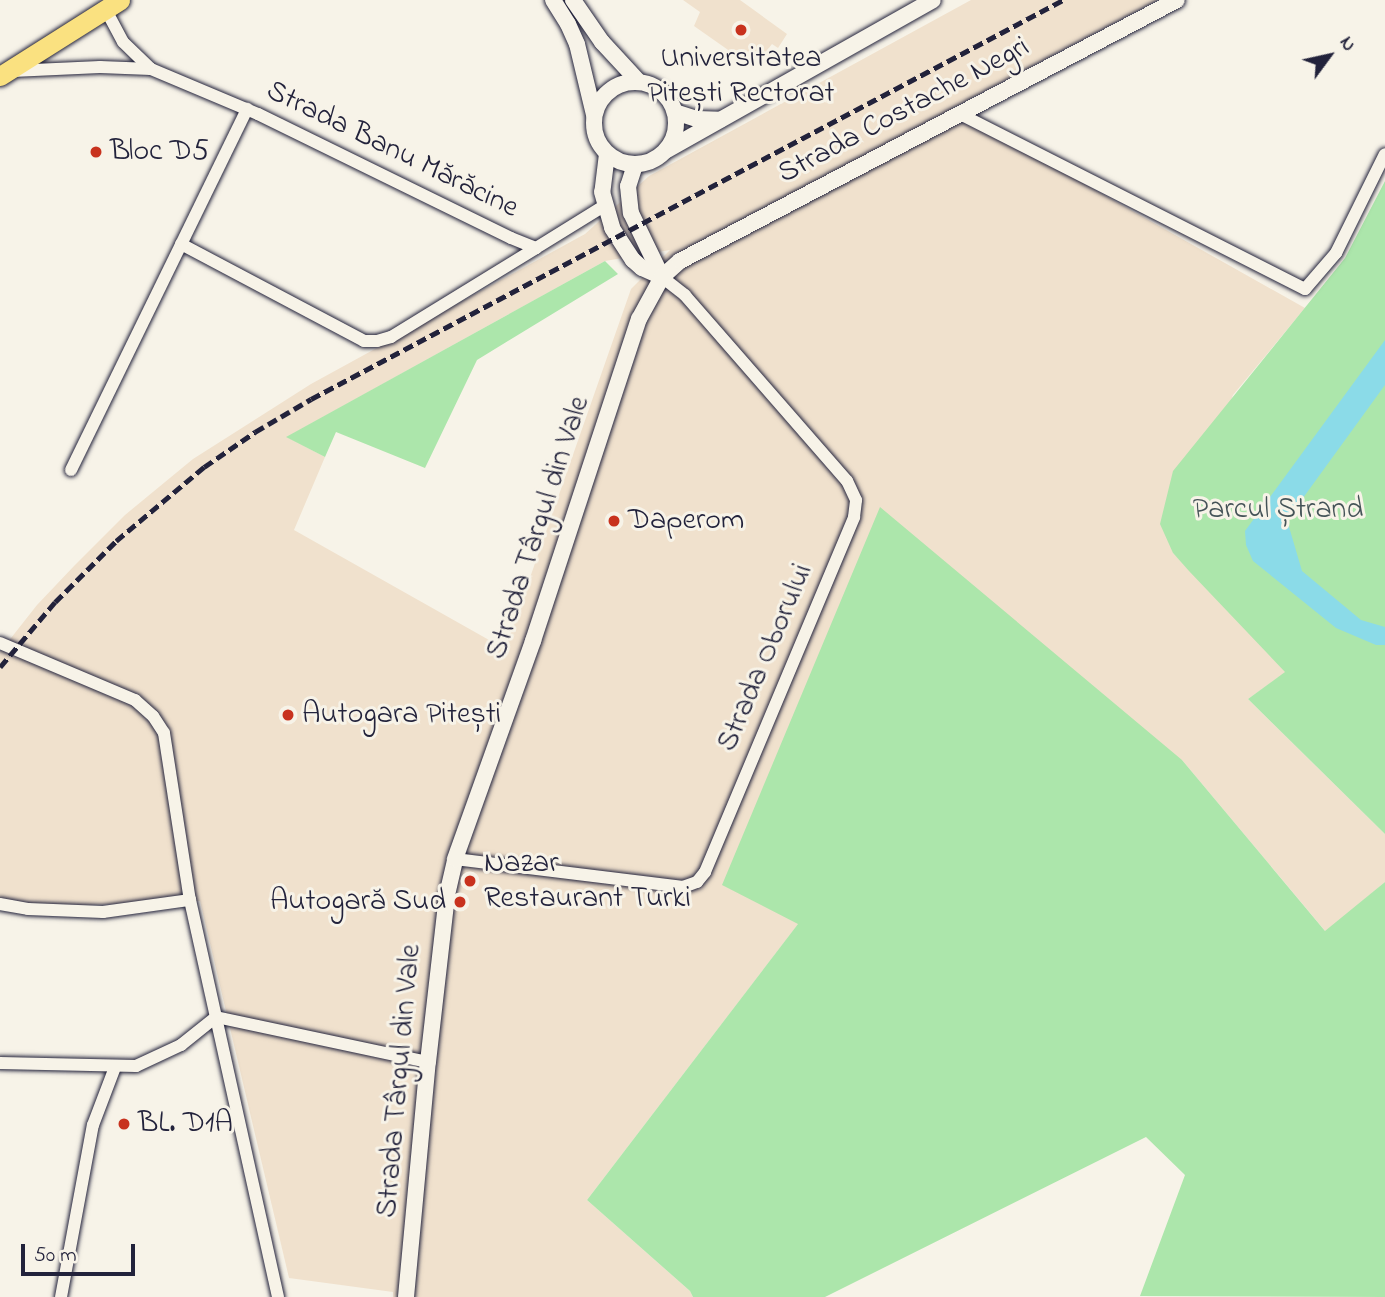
<!DOCTYPE html>
<html>
<head>
<meta charset="utf-8">
<style>
  body { margin:0 }
  #map { position:relative; width:1385px; height:1297px; overflow:hidden; background:#f7f3e8; font-family:"Indie Flower",sans-serif }
  div>[style] { position:absolute }
  .built>* { inset:0; background:#f0e1cd }
  .green>* { inset:0; background:#ace6ab }
  .water>* { inset:0; background:#8bdbe8 }
  .roads { filter:drop-shadow(0 0 2px #22223b) drop-shadow(0 0 2px #22223b) }
  .street>* { height:12px; margin:-6px; padding:0 6px; transform-origin:6px; border-radius:6px; background:#f7f3e8 }
  .secondary>* { height:16px; margin:-8px; padding:0 8px; transform-origin:8px; border-radius:8px; background:#f7f3e8 }
  .secondary>.ring { margin:-8px; padding:0; box-sizing:content-box; background:none; border:16px solid #f7f3e8; border-radius:50% }
  .primary>* { height:19px; margin:-9.5px; padding:0 9.5px; transform-origin:9.5px; border-radius:9.5px; background:#fae180 }
  .rail>* { height:4.5px; margin-top:-2.25px; transform-origin:0; background:repeating-linear-gradient(90deg,#22223b 0 10px,transparent 0 15px) }
  .dots>* { width:19px; height:19px; translate:-50% -50%; box-sizing:border-box; border:4px solid #f7f3e8; border-radius:50% }
  span { translate:-50% -50%; white-space:nowrap; text-align:center; line-height:1.15; -webkit-text-stroke:6px #f7f3e8; paint-order:stroke }
  .poi-label { font-size:30px; color:#22223b }
  .left { translate:0 -50%; text-align:left }
  .right { translate:-100% -50%; text-align:right }
  .street-label { font-size:30px; color:#22223b }
  .park-label { font-size:30px; color:#445357 }
  .north { position:absolute; left:1294px; top:21px; width:70px; height:70px; -webkit-text-stroke:5px #f7f3e8; paint-order:stroke; rotate:57deg; font-size:19px; font-weight:700; line-height:28px; text-align:center; color:#22223b }
  .north::after { content:''; display:block; margin:auto; width:24px; height:32px; background:#22223b; clip-path:polygon(50% 0,100% 100%,50% 72%,0 100%) }
  .scale { position:absolute; left:21px; top:1244px; width:114px; height:32px; box-sizing:border-box; border:4px solid #22223b; border-top:0; padding-left:9px; font-size:21px; line-height:24px; white-space:nowrap; color:#22223b; -webkit-text-stroke:5px #f7f3e8; paint-order:stroke }
</style>
</head>
<body>
<div id="map">
  <div class="built">
    <i style="clip-path:polygon(683px 0,740px 0,787px 34px,778px 48px,772px 44px,762px 57px,741px 59px,694px 26px,700px 12px)"></i>
    <i style="clip-path:polygon(evenodd,971px 0,1158px 0,951px 109px,1305px 308px,1233px 395px,1173px 553px,1286px 672px,1248px 699px,1385px 834px,1385px 882px,1326px 932px,1182px 760px,723px 885px,799px 923px,587px 1200px,690px 1291px,693px 1297px,393px 1297px,393px 1292px,289px 1278px,200px 901px,57px 906px,0 903px,0 652px,37px 605px,74px 566px,125px 515px,193px 459px,311px 384px,585px 234px,649px 176px,971px 0,670px 250px,631px 289px,505px 649px,294px 530px,325px 457px,287px 437px,605px 261px,670px 250px)"></i>
  </div>
  <div class="green">
    <i style="clip-path:polygon(1385px 181px,1385px 834px,1248px 699px,1285px 672px,1189px 571px,1173px 553px,1160px 524px,1173px 471px,1345px 258px)"></i>
    <i style="clip-path:polygon(605px 261px,618px 274px,477px 360px,425px 468px,336px 432px,325px 457px,286px 437px)"></i>
    <i style="clip-path:polygon(880px 507px,1182px 760px,1325px 931px,1385px 882px,1385px 1297px,1140px 1296px,1185px 1175px,1146px 1137px,825px 1297px,693px 1297px,690px 1291px,587px 1200px,798px 924px,722px 885px)"></i>
  </div>
  <div class="water">
    <i style="clip-path:polygon(1385px 340px,1385px 385px,1287px 520px,1302px 571px,1361px 620px,1385px 627px,1385px 645px,1376px 645px,1336px 628px,1253px 561px,1246px 545px,1245px 531px)"></i>
  </div>
  <div class="roads">
    <div class="street">
      <i style="left:106px;top:10px;width:36px;rotate:62deg"></i>
      <i style="left:123px;top:42px;width:39px;rotate:44deg"></i>
      <i style="left:151px;top:69px;width:116px;rotate:22.8deg"></i>
      <i style="left:258px;top:114px;width:282px;rotate:26.1deg"></i>
      <i style="left:511px;top:238px;width:27px;rotate:22deg"></i>
      <i style="left:536px;top:248px;width:80px;rotate:-31.7deg"></i>
      <i style="left:12px;top:71px;width:88px;rotate:-2.6deg"></i>
      <i style="left:100px;top:67px;width:51px;rotate:2.2deg"></i>
      <i style="left:960px;top:114px;width:387px;rotate:26.9deg"></i>
      <i style="left:1305px;top:289px;width:48px;rotate:-49.3deg"></i>
      <i style="left:1336px;top:253px;width:110px;rotate:-63.7deg"></i>
      <i style="left:181px;top:244px;width:207px;rotate:27.9deg"></i>
      <i style="left:364px;top:341px;width:13px"></i>
      <i style="left:377px;top:341px;width:15px;rotate:-16deg"></i>
      <i style="left:391px;top:337px;width:170px;rotate:-31.5deg"></i>
      <i style="left:71px;top:470px;width:402px;rotate:-64deg"></i>
      <i style="left:0;top:643px;width:147px;rotate:22.9deg"></i>
      <i style="left:135px;top:700px;width:24px;rotate:42deg"></i>
      <i style="left:153px;top:716px;width:20px;rotate:57deg"></i>
      <i style="left:164px;top:733px;width:169px;rotate:81.2deg"></i>
      <i style="left:190px;top:900px;width:407px;rotate:77.5deg"></i>
      <i style="left:455px;top:859px;width:230px;rotate:7deg"></i>
      <i style="left:683px;top:887px;width:15px;rotate:-20deg"></i>
      <i style="left:697px;top:882px;width:13px;rotate:-51deg"></i>
      <i style="left:705px;top:872px;width:385px;rotate:-67.2deg"></i>
      <i style="left:854px;top:517px;width:17px;rotate:-83deg"></i>
      <i style="left:856px;top:500px;width:21px;rotate:-115deg"></i>
      <i style="left:847px;top:481px;width:247px;rotate:-131.1deg"></i>
      <i style="left:685px;top:295px;width:29px;rotate:-142deg"></i>
      <i style="left:0;top:904px;width:28px;rotate:10deg"></i>
      <i style="left:28px;top:909px;width:75px;rotate:2.3deg"></i>
      <i style="left:103px;top:912px;width:88px;rotate:-7.9deg"></i>
      <i style="left:0;top:1063px;width:136px;rotate:1.3deg"></i>
      <i style="left:136px;top:1066px;width:50px;rotate:-25deg"></i>
      <i style="left:181px;top:1045px;width:45px;rotate:-38.7deg"></i>
      <i style="left:216px;top:1017px;width:217px;rotate:12deg"></i>
      <i style="left:61px;top:1297px;width:175px;rotate:-79.5deg"></i>
      <i style="left:93px;top:1125px;width:62px;rotate:-69.2deg"></i>
    </div>
    <div class="secondary">
      <i style="left:553px;top:0;width:28px;rotate:58deg"></i>
      <i style="left:568px;top:24px;width:22px;rotate:66deg"></i>
      <i style="left:577px;top:44px;width:73px;rotate:76.5deg"></i>
      <i style="left:573px;top:0;width:51px;rotate:55.4deg"></i>
      <i style="left:602px;top:42px;width:54px;rotate:47.2deg"></i>
      <i class="ring" style="left:594px;top:82px;width:66px;height:66px"></i>
      <i style="left:675px;top:112px;width:23px;rotate:18deg"></i>
      <i style="left:697px;top:119px;width:23px;rotate:2deg"></i>
      <i style="left:667px;top:150px;width:305px;rotate:-29.4deg"></i>
      <i style="left:607px;top:154px;width:38px;rotate:97deg"></i>
      <i style="left:602px;top:192px;width:37px;rotate:74deg"></i>
      <i style="left:612px;top:228px;width:38px;rotate:57deg"></i>
      <i style="left:633px;top:260px;width:12px;rotate:42deg"></i>
      <i style="left:642px;top:268px;width:22px;rotate:24deg"></i>
      <i style="left:635px;top:165px;width:22px;rotate:108deg"></i>
      <i style="left:628px;top:186px;width:27px;rotate:84deg"></i>
      <i style="left:631px;top:213px;width:71px;rotate:64.2deg"></i>
      <i style="left:406px;top:1297px;width:236px;rotate:-84.7deg"></i>
      <i style="left:428px;top:1062px;width:168px;rotate:-83.5deg"></i>
      <i style="left:447px;top:895px;width:37px;rotate:-77deg"></i>
      <i style="left:455px;top:859px;width:232px;rotate:-70.3deg"></i>
      <i style="left:533px;top:641px;width:339px;rotate:-71.8deg"></i>
      <i style="left:639px;top:319px;width:48px;rotate:-61.3deg"></i>
      <i style="left:662px;top:277px;width:24px;rotate:-42deg"></i>
      <i style="left:680px;top:261px;width:561px;rotate:-27.71deg"></i>
    </div>
    <div class="primary">
      <i style="left:0;top:76px;width:142px;rotate:-32.3deg"></i>
    </div>
  </div>
  <div class="rail">
    <i style="left:0;top:667px;width:85px;rotate:-49.8deg"></i>
    <i style="left:55px;top:602px;width:86px;rotate:-45deg"></i>
    <i style="left:116px;top:541px;width:115px;rotate:-40.1deg"></i>
    <i style="left:204px;top:467px;width:62px;rotate:-34.5deg"></i>
    <i style="left:255px;top:432px;width:65px;rotate:-30.5deg"></i>
    <i style="left:311px;top:399px;width:851px;rotate:-27.95deg"></i>
  </div>
  <div class="dots">
    <i style="left:741px;top:30px;background:#c8321e"></i>
    <i style="left:96px;top:152px;background:#c8321e"></i>
    <i style="left:614px;top:521px;background:#c8321e"></i>
    <i style="left:288px;top:715px;background:#c8321e"></i>
    <i style="left:470px;top:881px;background:#c8321e"></i>
    <i style="left:460px;top:902px;background:#c8321e"></i>
    <i style="left:124px;top:1124px;background:#c8321e"></i>
  </div>
  <div class="poi-label">
    <span style="left:741px;top:76px">Universitatea<br>Pitești Rectorat</span>
    <span class="left" style="left:110px;top:152px">Bloc D5</span>
    <span class="left" style="left:628px;top:521px">Daperom</span>
    <span class="left" style="left:302px;top:715px">Autogara Pitești</span>
    <span class="left" style="left:484px;top:881px">Nazar<br>Restaurant Turki</span>
    <span class="right" style="left:446px;top:902px">Autogară Sud</span>
    <span class="left" style="left:138px;top:1124px">BL. D1A</span>
  </div>
  <div class="street-label">
    <span style="left:904px;top:111px;rotate:-28deg">Strada Costache Negri</span>
    <span style="left:392px;top:150px;rotate:26deg">Strada Banu Mărăcine</span>
    <span style="left:539px;top:528px;rotate:-72deg">Strada Târgul din Vale</span>
    <span style="left:766px;top:658px;rotate:-67deg">Strada Oborului</span>
    <span style="left:400px;top:1081px;rotate:-85deg">Strada Târgul din Vale</span>
  </div>
  <div class="park-label">
    <span style="left:1278px;top:510px">Parcul Ștrand</span>
  </div>
  <div class="north">N</div>
  <div class="scale">50 m</div>
</div>
</body>
</html>
